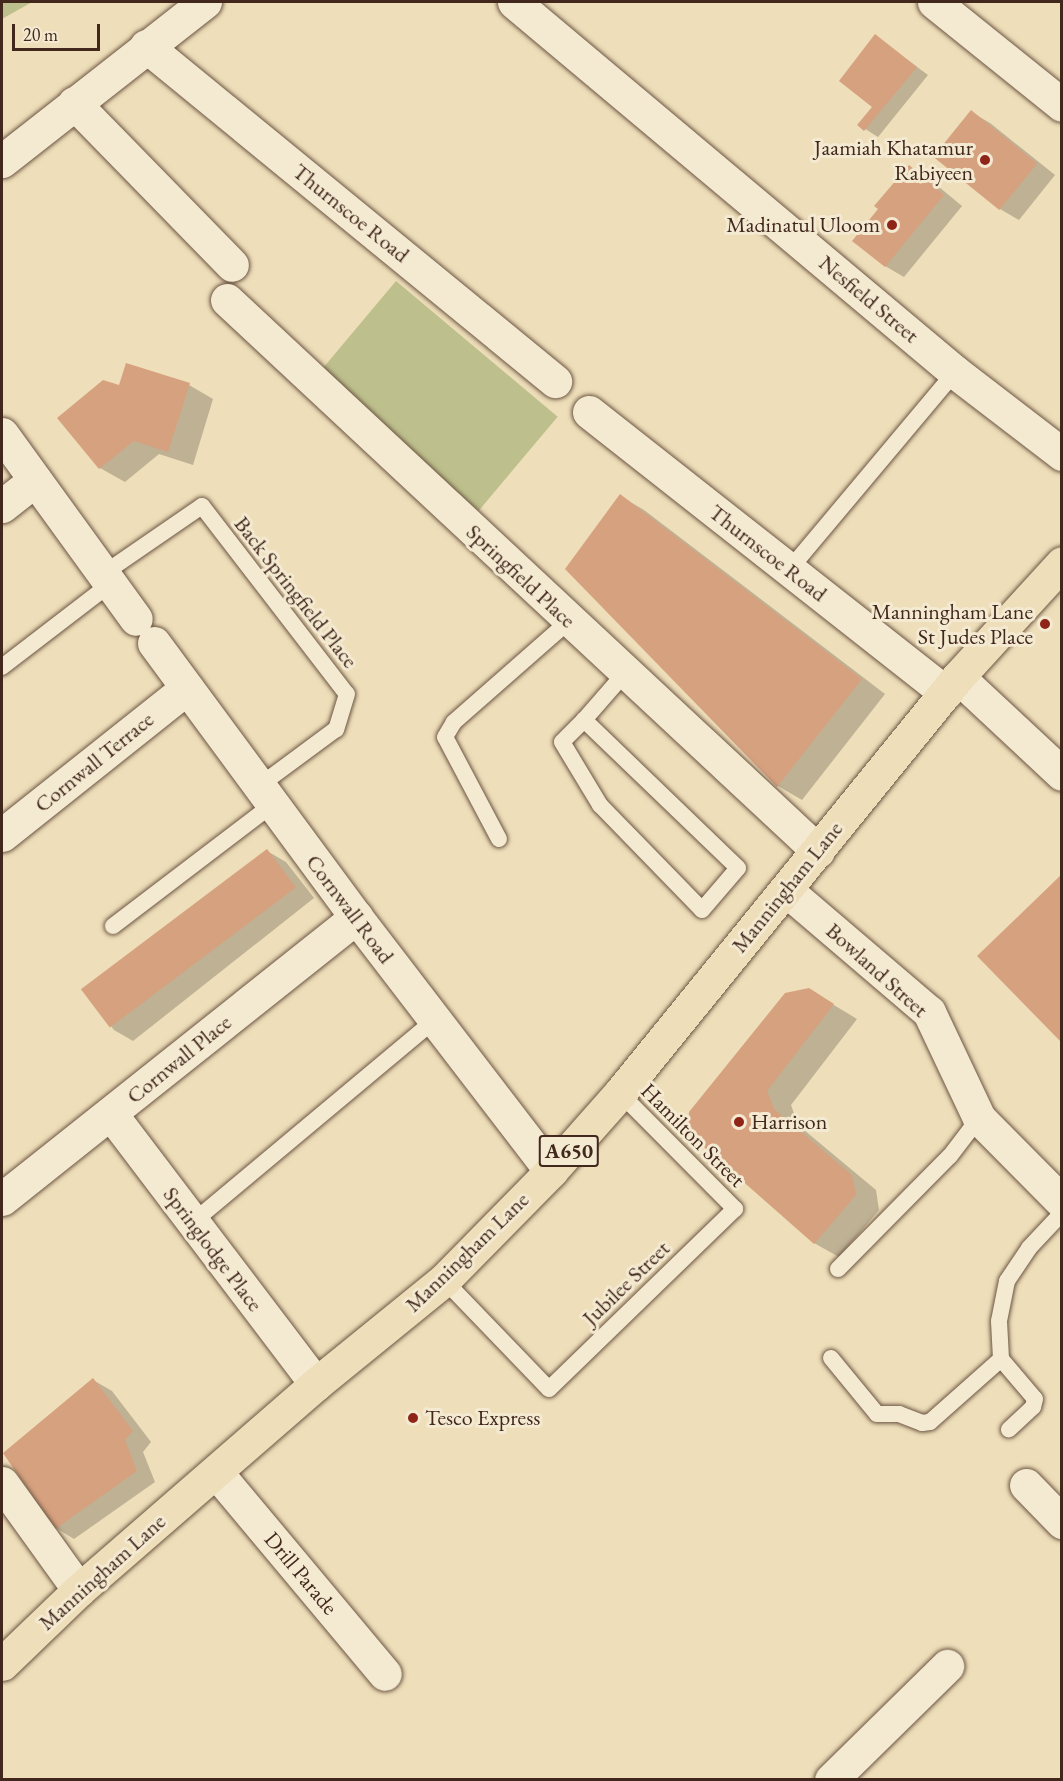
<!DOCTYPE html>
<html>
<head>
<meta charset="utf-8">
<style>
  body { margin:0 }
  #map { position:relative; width:1063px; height:1781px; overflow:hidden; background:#eedeb9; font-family:"EB Garamond",serif }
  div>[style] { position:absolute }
  .green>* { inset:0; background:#bdc08c; transform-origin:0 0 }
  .shadow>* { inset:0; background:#0003 }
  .building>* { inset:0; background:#d6a17f; transform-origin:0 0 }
  .roads { filter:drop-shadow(0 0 2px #6c5543) drop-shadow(0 0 2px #6c5543) }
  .service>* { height:16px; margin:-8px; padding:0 8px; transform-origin:8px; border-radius:8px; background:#f4ead2 }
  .minor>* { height:33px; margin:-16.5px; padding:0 16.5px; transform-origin:16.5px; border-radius:16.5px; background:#f4ead2 }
  .tertiary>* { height:33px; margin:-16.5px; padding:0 16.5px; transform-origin:16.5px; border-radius:16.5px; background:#f4ead2 }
  .primary>* { height:33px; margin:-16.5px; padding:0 16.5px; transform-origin:16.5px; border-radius:16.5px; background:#eedeb9 }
  .dots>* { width:16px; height:16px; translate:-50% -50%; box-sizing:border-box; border:3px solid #f4ead2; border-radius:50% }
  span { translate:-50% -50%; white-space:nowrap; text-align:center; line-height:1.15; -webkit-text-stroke:6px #f4ead2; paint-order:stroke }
  .shield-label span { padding:2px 4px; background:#f4ead2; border:2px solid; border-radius:4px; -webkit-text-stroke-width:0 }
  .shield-label { font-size:21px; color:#41271c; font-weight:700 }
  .poi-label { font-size:22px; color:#41271c }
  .right { translate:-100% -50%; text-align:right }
  .left { translate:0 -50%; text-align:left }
  .street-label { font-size:22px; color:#41271c }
  .frame { position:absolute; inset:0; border:3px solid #41271c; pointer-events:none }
  .scale { position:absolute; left:12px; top:24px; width:88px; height:27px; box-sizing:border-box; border:3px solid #41271c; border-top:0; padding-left:8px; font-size:18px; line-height:21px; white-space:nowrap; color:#41271c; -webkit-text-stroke:4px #f4ead2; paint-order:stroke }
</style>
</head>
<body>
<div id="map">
  <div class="green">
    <i style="clip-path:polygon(2px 2px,32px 2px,2px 19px)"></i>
    <i style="left:396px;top:281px;width:211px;height:123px;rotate:40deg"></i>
  </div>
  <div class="shadow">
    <i style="clip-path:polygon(875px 36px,928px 75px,878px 137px,859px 125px,874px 107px)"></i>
    <i style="clip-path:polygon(971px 112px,990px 123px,1055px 175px,1019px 220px,1000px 209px)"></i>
    <i style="clip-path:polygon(909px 167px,927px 177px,962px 206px,904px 277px,885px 266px,880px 209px)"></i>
    <i style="clip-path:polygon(189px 385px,213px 399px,193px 465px,159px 454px,125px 482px,100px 468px,120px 387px)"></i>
    <i style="clip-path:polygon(620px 496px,644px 510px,885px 694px,802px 800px,778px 786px,567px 569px)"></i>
    <i style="clip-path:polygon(267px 851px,286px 862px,314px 898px,133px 1041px,114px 1030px,86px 994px)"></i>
    <i style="clip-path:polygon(809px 990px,857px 1019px,791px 1105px,798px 1125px,876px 1190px,879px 1210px,839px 1257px,814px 1243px,690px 1132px)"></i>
    <i style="clip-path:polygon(93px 1380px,112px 1391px,151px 1442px,143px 1452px,155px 1482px,74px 1539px,56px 1528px)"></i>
  </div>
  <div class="building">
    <i style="clip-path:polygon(875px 34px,917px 67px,864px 131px,857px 125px,872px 107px,839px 81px)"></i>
    <i style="left:971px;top:110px;width:85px;height:60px;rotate:39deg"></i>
    <i style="clip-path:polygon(909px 165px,944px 195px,885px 267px,852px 241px,878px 209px,874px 206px)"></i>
    <i style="clip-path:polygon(126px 363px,190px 383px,168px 452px,134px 441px,99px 469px,57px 418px,103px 380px,119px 385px)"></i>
    <i style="clip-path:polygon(620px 494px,862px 679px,777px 787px,565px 569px)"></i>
    <i style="left:267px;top:849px;width:48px;height:233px;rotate:53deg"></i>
    <i style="clip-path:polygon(1062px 874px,1062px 1043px,977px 956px)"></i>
    <i style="clip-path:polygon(809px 988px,834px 1004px,767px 1091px,774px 1109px,852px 1175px,856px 1195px,814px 1244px,688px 1133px,689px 1112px,785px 993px)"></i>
    <i style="clip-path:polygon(93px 1378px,133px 1431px,125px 1440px,137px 1471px,55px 1529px,3px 1453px)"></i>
  </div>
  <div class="roads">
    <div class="service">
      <i style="left:789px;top:570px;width:258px;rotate:-50deg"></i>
      <i style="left:103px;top:574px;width:120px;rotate:-34.5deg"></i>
      <i style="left:202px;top:506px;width:237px;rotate:52.4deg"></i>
      <i style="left:347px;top:694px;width:37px;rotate:107deg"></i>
      <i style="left:336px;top:729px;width:96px;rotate:143.5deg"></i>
      <i style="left:2px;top:667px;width:136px;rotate:-37.5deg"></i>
      <i style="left:584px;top:720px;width:31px;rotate:135deg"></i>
      <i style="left:562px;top:742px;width:74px;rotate:58.9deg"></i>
      <i style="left:600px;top:805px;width:146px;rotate:45.8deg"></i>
      <i style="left:702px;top:910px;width:55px;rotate:-49.4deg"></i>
      <i style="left:738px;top:868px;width:214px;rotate:-136.1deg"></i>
      <i style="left:584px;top:720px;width:62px;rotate:-48.9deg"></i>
      <i style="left:499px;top:839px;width:115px;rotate:-117.9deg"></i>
      <i style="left:445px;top:737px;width:17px;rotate:-59deg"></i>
      <i style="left:454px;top:722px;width:153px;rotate:-41.3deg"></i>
      <i style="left:113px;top:926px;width:201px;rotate:-37.3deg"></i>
      <i style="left:193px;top:1222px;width:315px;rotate:-39.9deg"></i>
      <i style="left:838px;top:1269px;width:159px;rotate:-45.3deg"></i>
      <i style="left:950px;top:1156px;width:48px;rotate:-52.7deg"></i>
      <i style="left:444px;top:1280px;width:151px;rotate:46.1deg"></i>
      <i style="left:549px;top:1389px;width:259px;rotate:-44.1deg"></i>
      <i style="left:735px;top:1209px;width:163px;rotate:-134.8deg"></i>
      <i style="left:831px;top:1358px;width:72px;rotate:50.6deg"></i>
      <i style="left:877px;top:1414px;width:22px"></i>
      <i style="left:899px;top:1414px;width:25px;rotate:21deg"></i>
      <i style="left:922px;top:1423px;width:8px;rotate:-7deg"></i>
      <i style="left:930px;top:1422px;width:95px;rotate:-41.6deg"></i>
      <i style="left:1001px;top:1359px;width:38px;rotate:-93deg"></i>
      <i style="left:999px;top:1321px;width:41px;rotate:-78.7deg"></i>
      <i style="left:1007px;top:1281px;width:40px;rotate:-56deg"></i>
      <i style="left:1029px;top:1248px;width:48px;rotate:-46.7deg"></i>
      <i style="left:1001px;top:1359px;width:52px;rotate:49.6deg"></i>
      <i style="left:1035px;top:1399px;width:8px;rotate:104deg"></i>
      <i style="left:1033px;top:1407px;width:33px;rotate:137deg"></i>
    </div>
    <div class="minor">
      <i style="left:514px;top:2px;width:576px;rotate:40deg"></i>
      <i style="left:955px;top:372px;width:135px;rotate:37.5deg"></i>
      <i style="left:934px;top:2px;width:164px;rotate:38.8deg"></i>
      <i style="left:146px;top:46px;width:529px;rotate:39.32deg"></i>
      <i style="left:74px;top:103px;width:226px;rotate:45.7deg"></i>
      <i style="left:227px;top:300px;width:808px;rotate:42.99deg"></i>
      <i style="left:589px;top:412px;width:454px;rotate:38.2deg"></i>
      <i style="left:2px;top:434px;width:228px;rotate:54.1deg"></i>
      <i style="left:2px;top:506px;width:42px;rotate:-38.2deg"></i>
      <i style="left:154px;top:643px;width:340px;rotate:53.6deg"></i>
      <i style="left:356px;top:917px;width:320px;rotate:52.5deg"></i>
      <i style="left:958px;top:677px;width:142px;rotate:43deg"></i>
      <i style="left:2px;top:835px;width:236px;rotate:-38.5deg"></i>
      <i style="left:786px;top:890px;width:188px;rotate:40.5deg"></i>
      <i style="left:929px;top:1012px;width:117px;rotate:64.7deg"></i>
      <i style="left:979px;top:1118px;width:118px;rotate:45.3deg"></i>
      <i style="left:111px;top:1114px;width:339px;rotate:52.8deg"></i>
      <i style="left:2px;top:1199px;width:453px;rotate:-38.5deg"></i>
      <i style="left:216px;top:1472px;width:263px;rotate:50.1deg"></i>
      <i style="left:2px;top:1483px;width:132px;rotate:54.3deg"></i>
      <i style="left:1026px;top:1485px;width:52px;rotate:45.8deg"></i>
      <i style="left:831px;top:1780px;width:163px;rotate:-44.5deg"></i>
    </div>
    <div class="tertiary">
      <i style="left:2px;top:161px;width:258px;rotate:-38.1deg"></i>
    </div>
    <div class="primary">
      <i style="left:2px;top:1664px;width:107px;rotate:-43.9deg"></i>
      <i style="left:79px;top:1590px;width:314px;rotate:-41deg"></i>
      <i style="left:316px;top:1384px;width:165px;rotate:-39.1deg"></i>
      <i style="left:444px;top:1280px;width:153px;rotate:-45.5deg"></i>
      <i style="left:551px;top:1171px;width:104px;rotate:-48.5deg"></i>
      <i style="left:620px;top:1093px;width:536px;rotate:-50.91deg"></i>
      <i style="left:958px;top:677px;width:154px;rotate:-47.6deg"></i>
    </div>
  </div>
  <div class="dots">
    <i style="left:985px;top:160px;background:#8f2418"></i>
    <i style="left:892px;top:225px;background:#8f2418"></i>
    <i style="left:1045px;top:624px;background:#8f2418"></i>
    <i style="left:739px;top:1122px;background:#8f2418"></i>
    <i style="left:413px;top:1418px;background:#8f2418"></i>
  </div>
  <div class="shield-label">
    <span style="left:569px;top:1151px">A650</span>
  </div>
  <div class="poi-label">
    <span class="right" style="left:973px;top:160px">Jaamiah Khatamur<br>Rabiyeen</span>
    <span class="right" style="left:880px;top:225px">Madinatul Uloom</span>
    <span class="right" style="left:1033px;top:624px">Manningham Lane<br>St Judes Place</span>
    <span class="left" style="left:751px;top:1122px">Harrison</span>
    <span class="left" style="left:425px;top:1418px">Tesco Express</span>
  </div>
  <div class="street-label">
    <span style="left:351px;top:213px;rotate:39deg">Thurnscoe Road</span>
    <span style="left:869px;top:299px;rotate:40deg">Nesfield Street</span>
    <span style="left:768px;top:553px;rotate:38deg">Thurnscoe Road</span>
    <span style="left:521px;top:576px;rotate:43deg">Springfield Place</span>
    <span style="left:296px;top:592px;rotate:52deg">Back Springfield Place</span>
    <span style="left:94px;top:762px;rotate:-39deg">Cornwall Terrace</span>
    <span style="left:787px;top:887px;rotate:-51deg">Manningham Lane</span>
    <span style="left:350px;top:909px;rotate:53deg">Cornwall Road</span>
    <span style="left:877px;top:970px;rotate:42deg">Bowland Street</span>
    <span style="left:179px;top:1059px;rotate:-39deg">Cornwall Place</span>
    <span style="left:693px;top:1135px;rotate:45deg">Hamilton Street</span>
    <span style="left:213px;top:1249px;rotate:53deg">Springlodge Place</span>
    <span style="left:467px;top:1252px;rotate:-44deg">Manningham Lane</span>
    <span style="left:626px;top:1283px;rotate:-44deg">Jubilee Street</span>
    <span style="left:102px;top:1572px;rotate:-42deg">Manningham Lane</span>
    <span style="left:301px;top:1573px;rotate:50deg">Drill Parade</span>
  </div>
  <div class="frame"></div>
  <div class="scale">20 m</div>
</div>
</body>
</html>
